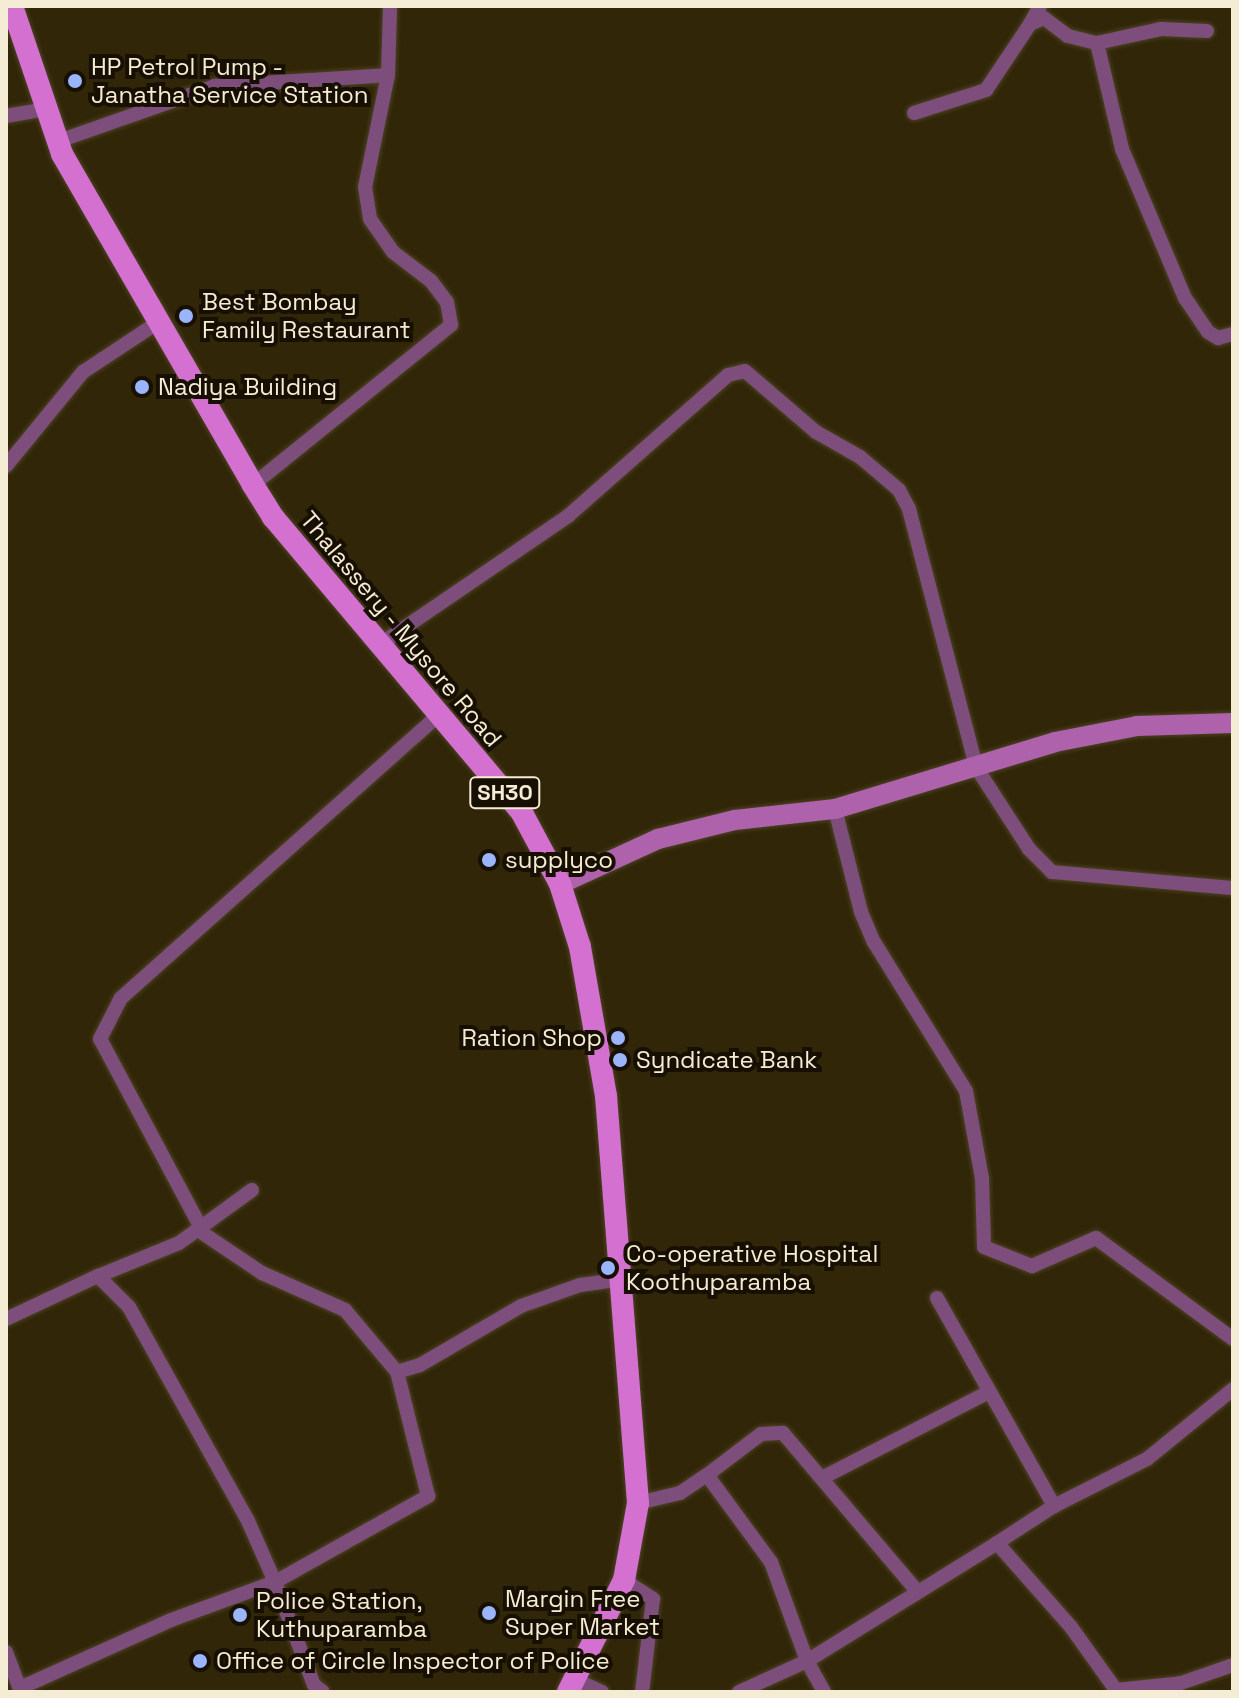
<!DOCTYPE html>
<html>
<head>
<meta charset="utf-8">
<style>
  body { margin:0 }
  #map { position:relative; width:1239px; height:1698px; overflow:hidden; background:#312607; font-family:"Space Grotesk",sans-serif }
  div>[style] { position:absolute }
  .roads { filter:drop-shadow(0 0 2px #4c4224) drop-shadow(0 0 2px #4c4224) }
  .minor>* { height:14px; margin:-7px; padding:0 7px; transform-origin:7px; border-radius:7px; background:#7d4e7b }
  .secondary>* { height:20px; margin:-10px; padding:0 10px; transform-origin:10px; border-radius:10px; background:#ae62ab }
  .primary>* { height:22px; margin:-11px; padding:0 11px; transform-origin:11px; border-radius:11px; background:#d370d0 }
  .dots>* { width:22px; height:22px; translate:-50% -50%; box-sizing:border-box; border:4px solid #160f02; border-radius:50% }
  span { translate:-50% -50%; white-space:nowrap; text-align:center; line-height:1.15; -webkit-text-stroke:8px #160f02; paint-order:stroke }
  .shield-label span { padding:2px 6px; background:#160f02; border:2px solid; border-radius:6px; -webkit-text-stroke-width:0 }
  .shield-label { font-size:22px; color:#f5ecd6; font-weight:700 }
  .poi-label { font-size:24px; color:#f5ecd6 }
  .left { translate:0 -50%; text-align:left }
  .right { translate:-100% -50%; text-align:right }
  .street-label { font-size:24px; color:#f5ecd6 }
  .frame { position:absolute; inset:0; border:8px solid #f5ecd6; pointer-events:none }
</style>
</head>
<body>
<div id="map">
  <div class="roads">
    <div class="minor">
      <i style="left:1040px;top:6px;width:21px;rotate:119deg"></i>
      <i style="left:1030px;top:24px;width:15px;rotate:-23deg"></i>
      <i style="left:1044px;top:18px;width:30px;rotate:37deg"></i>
      <i style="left:1068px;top:36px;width:30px;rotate:14deg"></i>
      <i style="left:1097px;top:43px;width:66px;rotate:-12.3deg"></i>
      <i style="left:1161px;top:29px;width:46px;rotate:2.5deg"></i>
      <i style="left:1097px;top:43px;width:109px;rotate:76.7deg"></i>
      <i style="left:1122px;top:149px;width:162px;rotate:67.1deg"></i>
      <i style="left:1185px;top:298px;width:41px;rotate:55.9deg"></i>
      <i style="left:1208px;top:332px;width:12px;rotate:31deg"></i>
      <i style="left:1218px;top:338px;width:16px;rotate:-15deg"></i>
      <i style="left:388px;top:75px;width:69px;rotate:-88.3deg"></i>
      <i style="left:914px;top:113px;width:76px;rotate:-17.7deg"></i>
      <i style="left:986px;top:90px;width:79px;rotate:-56.3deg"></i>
      <i style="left:6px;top:116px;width:40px;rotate:-10deg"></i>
      <i style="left:56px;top:142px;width:169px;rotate:-19.4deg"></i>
      <i style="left:215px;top:86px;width:173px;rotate:-3.6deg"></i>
      <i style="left:388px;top:75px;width:114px;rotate:101.6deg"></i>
      <i style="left:365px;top:187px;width:32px;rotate:81deg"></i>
      <i style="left:370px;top:219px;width:40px;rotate:55.1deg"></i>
      <i style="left:393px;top:252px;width:48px;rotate:37.3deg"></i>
      <i style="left:431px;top:281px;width:26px;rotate:53deg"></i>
      <i style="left:447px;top:302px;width:23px;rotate:80deg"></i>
      <i style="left:451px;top:325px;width:255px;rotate:141.1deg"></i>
      <i style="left:6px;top:466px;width:122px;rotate:-50.7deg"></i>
      <i style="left:83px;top:372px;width:89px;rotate:-33.5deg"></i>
      <i style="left:379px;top:645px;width:229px;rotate:-34.3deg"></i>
      <i style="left:568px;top:516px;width:213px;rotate:-41.4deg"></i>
      <i style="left:728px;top:375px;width:17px;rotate:-13deg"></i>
      <i style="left:745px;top:371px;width:94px;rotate:40.7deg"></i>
      <i style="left:816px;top:432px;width:51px;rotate:29.6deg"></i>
      <i style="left:860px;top:457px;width:51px;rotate:40.2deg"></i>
      <i style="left:899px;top:490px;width:21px;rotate:62deg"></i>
      <i style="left:909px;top:509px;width:267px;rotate:75.4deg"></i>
      <i style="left:976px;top:767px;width:98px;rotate:57.1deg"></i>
      <i style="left:1029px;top:849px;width:33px;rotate:45deg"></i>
      <i style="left:1052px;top:872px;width:182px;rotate:5.1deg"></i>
      <i style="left:835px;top:809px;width:106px;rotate:75.8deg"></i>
      <i style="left:861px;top:912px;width:33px;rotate:67deg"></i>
      <i style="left:874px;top:942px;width:175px;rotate:58.3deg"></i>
      <i style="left:966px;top:1091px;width:88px;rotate:79.6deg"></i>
      <i style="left:982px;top:1178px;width:69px;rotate:88.3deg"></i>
      <i style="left:984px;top:1247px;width:52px;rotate:21.6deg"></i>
      <i style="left:1032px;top:1266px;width:70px;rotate:-23.6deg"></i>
      <i style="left:1096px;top:1238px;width:170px;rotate:36.4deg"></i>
      <i style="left:252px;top:1190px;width:90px;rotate:144deg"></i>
      <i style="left:179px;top:1243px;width:87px;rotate:157.8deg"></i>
      <i style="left:98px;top:1276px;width:44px;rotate:45deg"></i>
      <i style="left:129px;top:1307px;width:245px;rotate:60.9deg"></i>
      <i style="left:248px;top:1521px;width:67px;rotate:66.1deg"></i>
      <i style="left:275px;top:1582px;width:176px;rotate:-29.3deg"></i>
      <i style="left:428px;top:1496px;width:128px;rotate:-104deg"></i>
      <i style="left:200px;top:1226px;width:212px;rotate:-118.1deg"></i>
      <i style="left:100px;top:1039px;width:46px;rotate:-62.9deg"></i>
      <i style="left:121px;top:998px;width:426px;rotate:-41.7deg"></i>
      <i style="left:198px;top:1230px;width:77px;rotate:33.9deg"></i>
      <i style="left:262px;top:1273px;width:91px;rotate:24deg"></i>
      <i style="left:345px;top:1310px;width:81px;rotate:50deg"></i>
      <i style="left:397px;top:1372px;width:24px;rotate:-17deg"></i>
      <i style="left:420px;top:1365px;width:117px;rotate:-30.3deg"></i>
      <i style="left:521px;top:1306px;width:63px;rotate:-19.6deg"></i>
      <i style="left:580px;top:1285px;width:43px;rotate:-7.9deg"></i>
      <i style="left:937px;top:1298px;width:239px;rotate:60.6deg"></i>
      <i style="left:6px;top:1319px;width:102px;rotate:-25.1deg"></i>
      <i style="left:707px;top:1475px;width:68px;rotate:-37.2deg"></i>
      <i style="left:761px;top:1434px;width:22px;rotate:-3deg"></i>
      <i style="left:783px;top:1433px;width:207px;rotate:49.7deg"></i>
      <i style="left:822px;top:1478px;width:186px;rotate:-27.3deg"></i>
      <i style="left:638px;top:1503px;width:43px;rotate:-13.4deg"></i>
      <i style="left:680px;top:1493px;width:32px;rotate:-34deg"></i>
      <i style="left:707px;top:1475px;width:108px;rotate:53.7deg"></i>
      <i style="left:771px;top:1562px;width:105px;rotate:70deg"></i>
      <i style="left:807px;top:1661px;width:35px;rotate:61deg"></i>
      <i style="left:997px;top:1543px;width:68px;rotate:-33deg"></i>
      <i style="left:1054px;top:1506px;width:104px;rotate:-26.8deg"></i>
      <i style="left:1147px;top:1459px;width:111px;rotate:-39.1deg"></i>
      <i style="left:624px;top:1580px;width:35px;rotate:33deg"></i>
      <i style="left:653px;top:1599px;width:94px;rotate:96.7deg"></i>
      <i style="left:6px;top:1652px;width:43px;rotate:69.4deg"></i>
      <i style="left:574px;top:1679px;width:31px;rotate:25deg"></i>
      <i style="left:20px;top:1688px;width:166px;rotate:-24.2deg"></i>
      <i style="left:171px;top:1620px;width:111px;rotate:-20.1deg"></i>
      <i style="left:275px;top:1582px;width:110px;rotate:69.3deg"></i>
      <i style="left:314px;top:1685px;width:11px;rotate:38deg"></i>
      <i style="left:739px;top:1692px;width:75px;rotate:-24.5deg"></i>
      <i style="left:807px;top:1661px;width:224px;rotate:-31.8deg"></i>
      <i style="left:997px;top:1543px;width:112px;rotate:48.6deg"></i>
      <i style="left:1071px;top:1627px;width:77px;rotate:54.5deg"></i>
      <i style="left:1116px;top:1690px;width:65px;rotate:-6.1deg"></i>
      <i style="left:1181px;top:1683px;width:55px;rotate:-19.1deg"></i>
    </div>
    <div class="secondary">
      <i style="left:560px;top:884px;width:108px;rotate:-24.7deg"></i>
      <i style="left:658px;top:839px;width:79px;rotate:-13.9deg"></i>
      <i style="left:735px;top:820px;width:101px;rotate:-6.3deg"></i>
      <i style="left:835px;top:809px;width:230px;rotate:-16.9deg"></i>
      <i style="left:1055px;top:742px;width:84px;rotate:-11deg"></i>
      <i style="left:1137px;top:726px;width:96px;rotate:-1.8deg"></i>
    </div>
    <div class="primary">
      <i style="left:12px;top:6px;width:156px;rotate:71.3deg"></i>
      <i style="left:62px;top:154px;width:382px;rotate:60deg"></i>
      <i style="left:253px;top:485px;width:38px;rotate:58deg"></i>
      <i style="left:273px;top:517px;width:387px;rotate:49.9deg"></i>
      <i style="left:522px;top:813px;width:81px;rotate:61.8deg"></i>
      <i style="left:560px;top:884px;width:66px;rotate:72.4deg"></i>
      <i style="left:580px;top:947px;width:151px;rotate:80.1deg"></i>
      <i style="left:606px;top:1096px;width:408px;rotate:85.5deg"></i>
      <i style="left:638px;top:1503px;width:78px;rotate:100.3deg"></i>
      <i style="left:624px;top:1580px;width:125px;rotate:116.6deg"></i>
    </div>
  </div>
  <div class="dots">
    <i style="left:75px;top:81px;background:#9ab5fd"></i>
    <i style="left:186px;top:316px;background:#9ab5fd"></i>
    <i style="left:142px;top:387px;background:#9ab5fd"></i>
    <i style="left:489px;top:860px;background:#9ab5fd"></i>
    <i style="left:618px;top:1038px;background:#9ab5fd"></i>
    <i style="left:620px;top:1060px;background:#9ab5fd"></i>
    <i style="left:608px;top:1268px;background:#9ab5fd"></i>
    <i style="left:489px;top:1613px;background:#9ab5fd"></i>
    <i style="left:240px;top:1615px;background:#9ab5fd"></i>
    <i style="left:200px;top:1661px;background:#9ab5fd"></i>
  </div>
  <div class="shield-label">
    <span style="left:505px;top:793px">SH30</span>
  </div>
  <div class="poi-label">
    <span class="left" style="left:91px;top:81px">HP Petrol Pump -<br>Janatha Service Station</span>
    <span class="left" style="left:202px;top:316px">Best Bombay<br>Family Restaurant</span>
    <span class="left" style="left:158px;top:387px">Nadiya Building</span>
    <span class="left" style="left:505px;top:860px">supplyco</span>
    <span class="right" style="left:602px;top:1038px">Ration Shop</span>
    <span class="left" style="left:636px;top:1060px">Syndicate Bank</span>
    <span class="left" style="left:626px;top:1268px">Co-operative Hospital<br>Koothuparamba</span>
    <span class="left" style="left:505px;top:1613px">Margin Free<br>Super Market</span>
    <span class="left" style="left:256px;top:1615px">Police Station,<br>Kuthuparamba</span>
    <span class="left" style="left:216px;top:1661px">Office of Circle Inspector of Police</span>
  </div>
  <div class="street-label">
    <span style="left:401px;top:629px;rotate:50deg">Thalassery - Mysore Road</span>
  </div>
  <div class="frame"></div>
</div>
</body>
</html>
